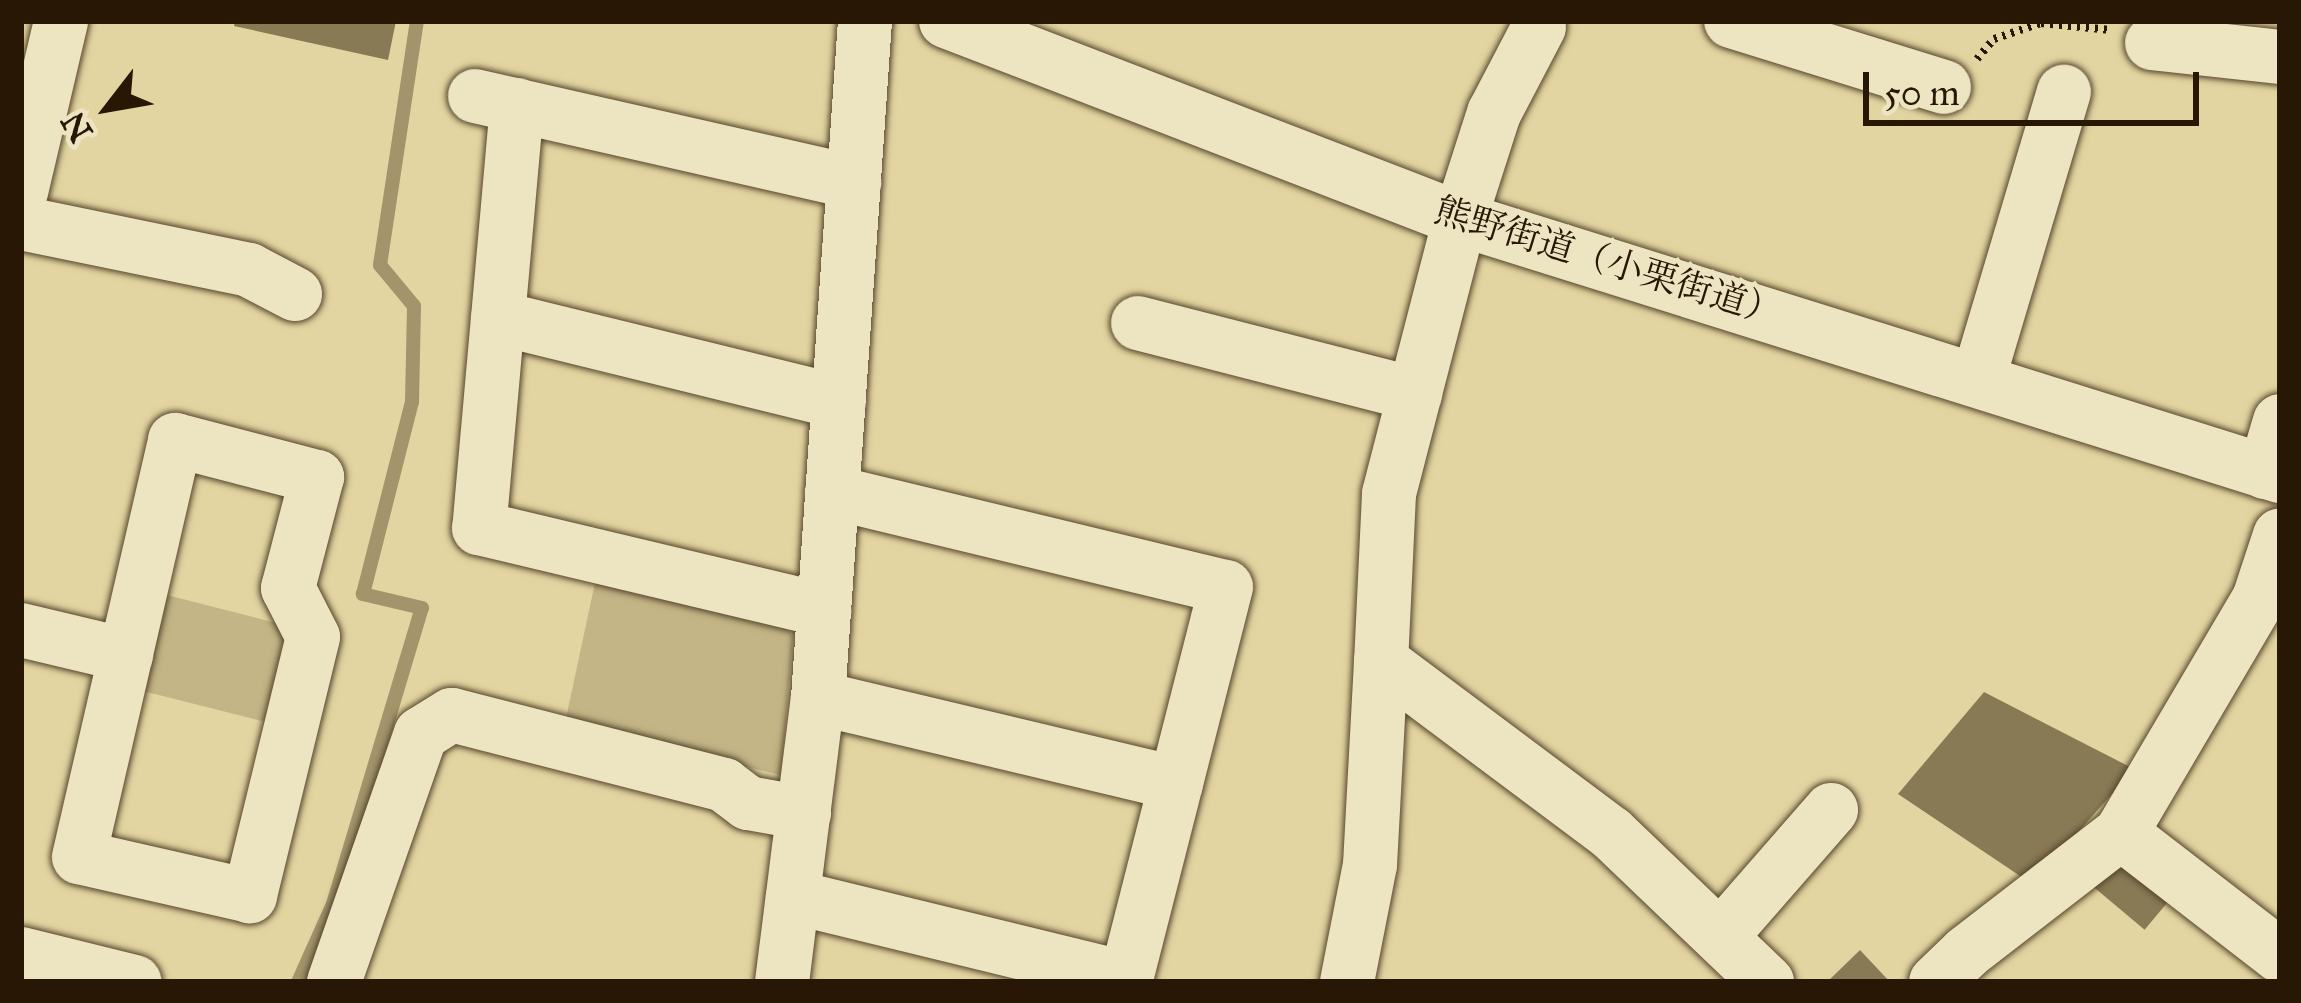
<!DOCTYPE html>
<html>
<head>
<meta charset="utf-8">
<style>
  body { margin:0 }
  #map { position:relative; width:2301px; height:1003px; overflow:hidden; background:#e3d5a1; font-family:"IM FELL Great Primer","Noto Serif JP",serif }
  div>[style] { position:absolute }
  .green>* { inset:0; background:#c3b586 }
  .stream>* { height:14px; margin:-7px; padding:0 7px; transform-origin:7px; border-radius:7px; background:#a3946c }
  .building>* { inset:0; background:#897a56; transform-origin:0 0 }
  .path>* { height:8px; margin-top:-4px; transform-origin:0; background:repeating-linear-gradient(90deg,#281705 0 3px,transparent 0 9px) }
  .roads { filter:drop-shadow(0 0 3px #57462c) drop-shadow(0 0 3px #57462c) }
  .minor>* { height:54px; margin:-27px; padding:0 27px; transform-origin:27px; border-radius:27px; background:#ede4c2 }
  span { translate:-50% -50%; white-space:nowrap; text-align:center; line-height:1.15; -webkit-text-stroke:9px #ede4c2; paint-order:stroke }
  .street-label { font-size:36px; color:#281705 }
  .frame { position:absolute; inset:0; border:24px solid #281705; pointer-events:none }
  .north { position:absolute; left:48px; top:48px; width:120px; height:120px; -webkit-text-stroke:9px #ede4c2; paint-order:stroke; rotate:239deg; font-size:33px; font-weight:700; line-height:48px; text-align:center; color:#281705 }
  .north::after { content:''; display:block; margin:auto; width:42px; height:54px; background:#281705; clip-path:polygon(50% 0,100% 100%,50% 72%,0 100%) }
  .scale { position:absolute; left:1863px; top:72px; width:336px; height:54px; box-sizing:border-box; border:6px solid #281705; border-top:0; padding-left:15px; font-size:36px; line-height:42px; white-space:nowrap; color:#281705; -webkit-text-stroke:9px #ede4c2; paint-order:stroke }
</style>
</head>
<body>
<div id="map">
  <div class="green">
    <i style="clip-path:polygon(596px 578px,783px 622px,793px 637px,781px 775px,565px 723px)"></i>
    <i style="clip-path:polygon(159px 593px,284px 625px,293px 642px,274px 724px,135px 689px)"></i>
  </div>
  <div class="stream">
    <i style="left:298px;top:982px;width:85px;rotate:-65.8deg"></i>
    <i style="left:333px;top:904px;width:309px;rotate:-73.3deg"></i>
    <i style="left:422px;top:608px;width:61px;rotate:-166.7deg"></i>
    <i style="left:363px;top:594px;width:198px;rotate:-75.7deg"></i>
    <i style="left:412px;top:402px;width:96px;rotate:-88.8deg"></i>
    <i style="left:414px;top:306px;width:53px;rotate:-129.7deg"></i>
    <i style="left:380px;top:265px;width:247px;rotate:-81.4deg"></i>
  </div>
  <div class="building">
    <i style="clip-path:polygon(235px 21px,396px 21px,388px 60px,234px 26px)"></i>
    <i style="clip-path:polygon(1984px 692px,2134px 769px,2032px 884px,1898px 794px)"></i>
    <i style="left:2119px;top:856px;width:67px;height:40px;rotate:40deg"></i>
    <i style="clip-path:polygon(1860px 950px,1890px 982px,1827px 982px)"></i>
  </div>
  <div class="path">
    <i style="left:1977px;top:59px;width:26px;rotate:-50deg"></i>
    <i style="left:1994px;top:39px;width:50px;rotate:-18.8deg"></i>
    <i style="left:2041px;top:23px;width:70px;rotate:5.7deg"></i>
  </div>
  <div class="roads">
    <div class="minor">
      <i style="left:946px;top:21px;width:551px;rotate:21.07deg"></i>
      <i style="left:1460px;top:219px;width:859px;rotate:17.4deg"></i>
      <i style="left:1731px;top:21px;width:223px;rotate:17.2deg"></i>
      <i style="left:1539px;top:27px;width:97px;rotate:117.6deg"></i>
      <i style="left:1494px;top:113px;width:111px;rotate:107.8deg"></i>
      <i style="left:1460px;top:219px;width:284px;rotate:104.5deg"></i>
      <i style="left:1389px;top:494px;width:167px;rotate:92.7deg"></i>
      <i style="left:1381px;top:661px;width:287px;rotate:36.8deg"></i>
      <i style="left:1611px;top:833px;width:216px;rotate:43.7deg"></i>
      <i style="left:2152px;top:43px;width:129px;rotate:6.2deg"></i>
      <i style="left:475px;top:96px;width:389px;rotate:12.8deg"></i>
      <i style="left:517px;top:105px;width:425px;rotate:95.1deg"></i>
      <i style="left:479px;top:528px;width:355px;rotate:13.4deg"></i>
      <i style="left:21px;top:192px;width:176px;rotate:-76.8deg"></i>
      <i style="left:21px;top:223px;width:233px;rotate:11.6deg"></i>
      <i style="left:249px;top:270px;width:52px;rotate:27.6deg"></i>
      <i style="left:498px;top:318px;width:351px;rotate:13.8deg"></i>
      <i style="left:1138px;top:323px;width:286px;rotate:14.4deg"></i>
      <i style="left:1978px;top:380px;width:301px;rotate:-73.4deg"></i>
      <i style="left:175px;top:440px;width:147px;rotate:14.6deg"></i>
      <i style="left:317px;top:477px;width:115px;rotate:104.6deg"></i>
      <i style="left:288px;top:588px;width:55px;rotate:63deg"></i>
      <i style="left:313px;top:637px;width:267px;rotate:103.7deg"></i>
      <i style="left:250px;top:896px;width:175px;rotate:-167.2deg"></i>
      <i style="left:79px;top:857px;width:428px;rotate:-77deg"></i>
      <i style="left:2265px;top:472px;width:53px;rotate:-73.6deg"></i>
      <i style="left:832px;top:492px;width:405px;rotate:13.6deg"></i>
      <i style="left:1226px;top:587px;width:408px;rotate:104.3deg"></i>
      <i style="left:21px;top:630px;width:108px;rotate:13.4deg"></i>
      <i style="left:818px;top:698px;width:368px;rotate:13.4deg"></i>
      <i style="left:2121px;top:833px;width:201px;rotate:37.7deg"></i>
      <i style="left:793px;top:897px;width:343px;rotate:13.7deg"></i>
      <i style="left:1722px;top:935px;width:166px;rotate:-48.9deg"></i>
      <i style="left:21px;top:954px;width:117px;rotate:13.8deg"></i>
      <i style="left:334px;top:982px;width:263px;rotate:-70.7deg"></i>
      <i style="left:421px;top:734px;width:36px;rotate:-32deg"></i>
      <i style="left:452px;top:715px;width:281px;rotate:14.4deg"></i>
      <i style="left:724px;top:785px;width:30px;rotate:37deg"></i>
      <i style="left:748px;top:803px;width:57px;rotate:10.1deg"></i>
      <i style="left:782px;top:982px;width:286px;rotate:-82.8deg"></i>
      <i style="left:818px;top:698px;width:679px;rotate:-86.03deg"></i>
      <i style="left:1347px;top:982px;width:119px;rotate:-78.9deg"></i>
      <i style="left:1370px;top:865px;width:204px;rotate:-86.9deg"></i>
      <i style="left:1936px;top:982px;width:43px;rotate:-44.1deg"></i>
      <i style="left:1967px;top:952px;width:195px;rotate:-37.7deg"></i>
      <i style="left:2121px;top:833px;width:272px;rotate:-59.5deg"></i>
      <i style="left:2259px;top:599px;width:67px;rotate:-71.8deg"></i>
    </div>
  </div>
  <div class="street-label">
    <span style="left:1608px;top:262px;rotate:17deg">熊野街道（小栗街道）</span>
  </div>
  <div class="frame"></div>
  <div class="north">N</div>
  <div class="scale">50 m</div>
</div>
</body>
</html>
